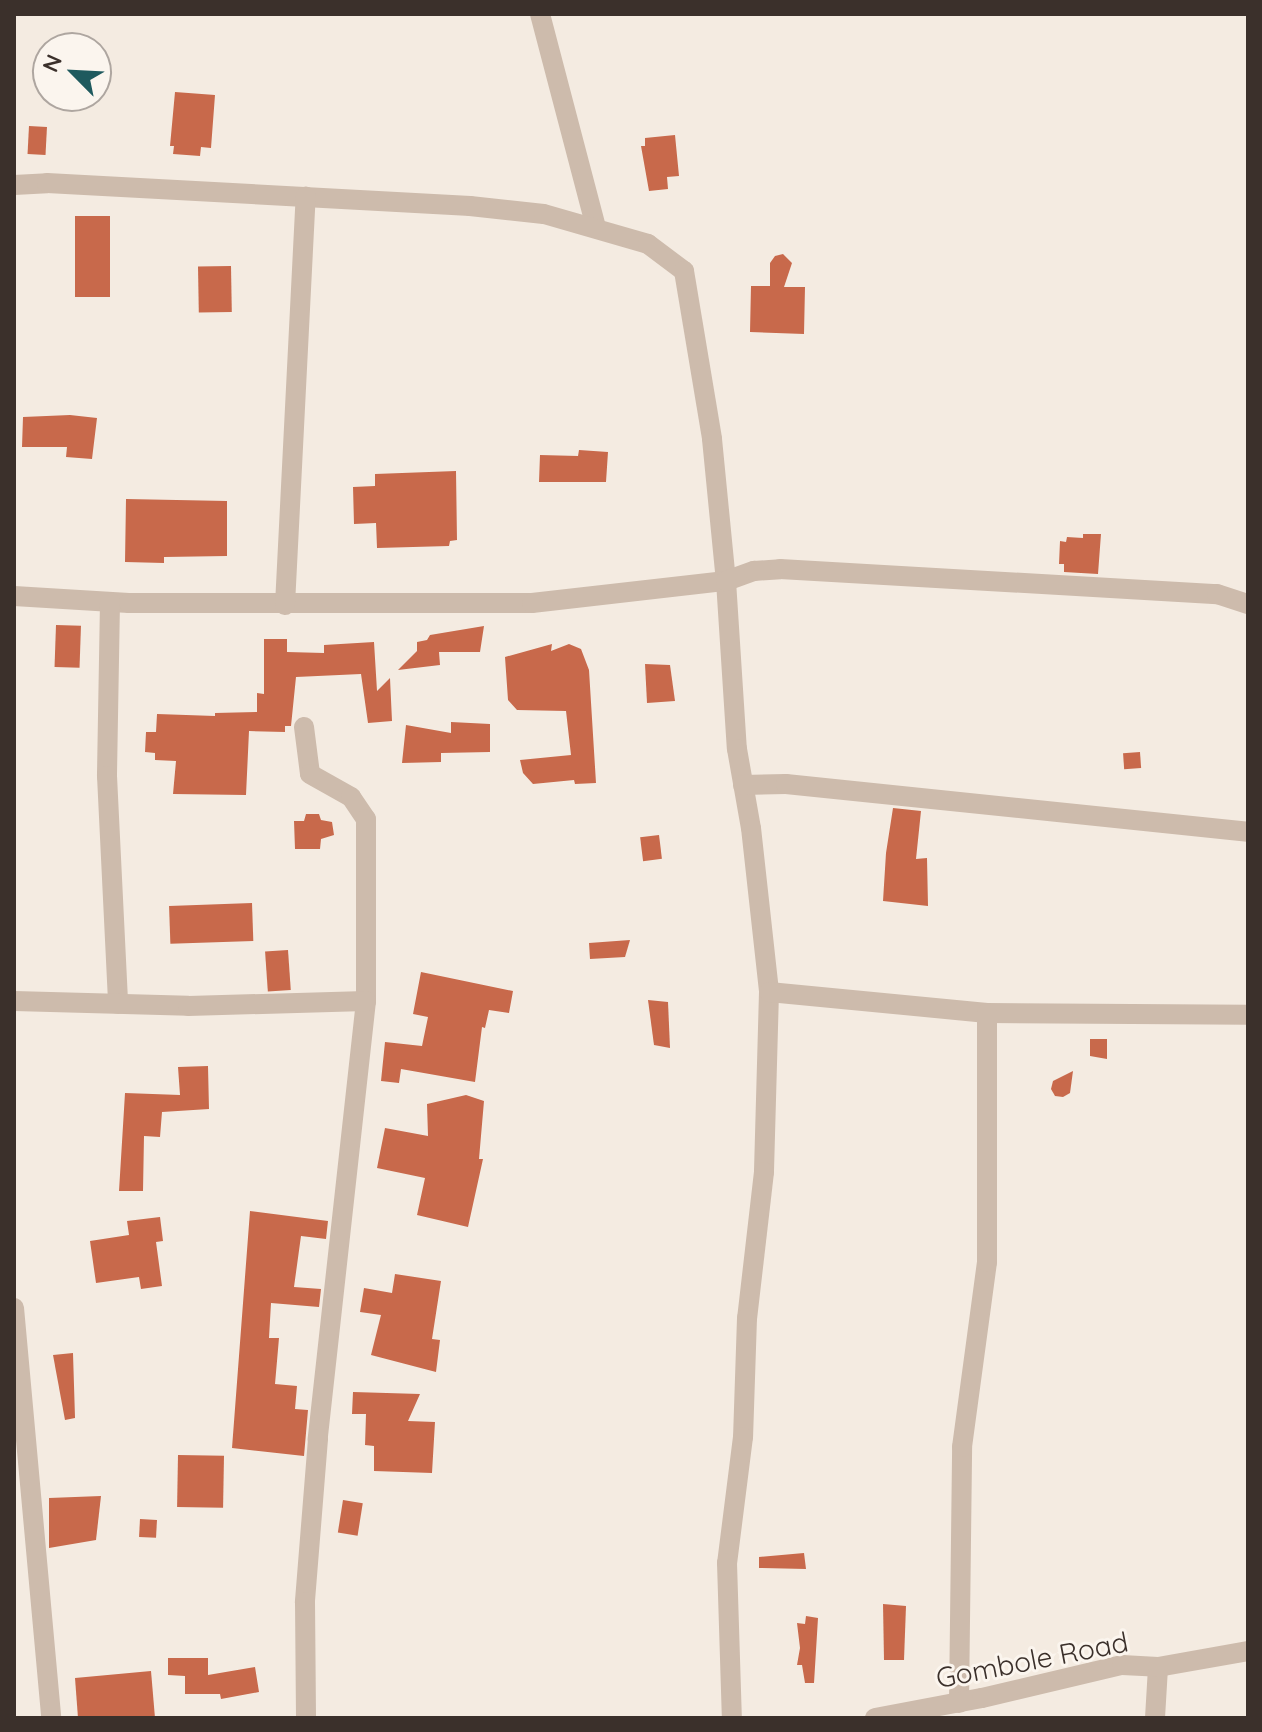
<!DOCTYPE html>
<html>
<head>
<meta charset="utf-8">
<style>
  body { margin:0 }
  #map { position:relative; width:1262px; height:1732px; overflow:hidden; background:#f4ebe1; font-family:Quicksand,sans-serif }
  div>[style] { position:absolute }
  .building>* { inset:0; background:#c8694b; transform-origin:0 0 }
  .minor>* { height:20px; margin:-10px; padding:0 10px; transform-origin:10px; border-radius:10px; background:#cdbbac }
  .tertiary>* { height:20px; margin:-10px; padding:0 10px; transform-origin:10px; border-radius:10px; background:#cdbbac }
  span { translate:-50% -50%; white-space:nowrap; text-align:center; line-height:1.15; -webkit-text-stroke:6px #fbf5ee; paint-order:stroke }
  .street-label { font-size:28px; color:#3b302b }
  .frame { position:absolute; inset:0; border:16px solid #3b302b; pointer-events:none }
  .north { position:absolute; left:32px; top:32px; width:80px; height:80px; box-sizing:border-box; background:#fbf5ee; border:2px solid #aea6a0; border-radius:50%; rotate:294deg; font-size:22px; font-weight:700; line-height:32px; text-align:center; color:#3b302b }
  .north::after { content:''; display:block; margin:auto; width:28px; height:36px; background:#1f5a5e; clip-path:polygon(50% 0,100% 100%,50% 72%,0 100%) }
</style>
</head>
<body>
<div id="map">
  <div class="building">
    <i style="clip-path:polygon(175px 92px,215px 95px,211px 148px,201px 147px,200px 156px,173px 154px,174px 146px,170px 146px)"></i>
    <i style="left:29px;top:126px;width:18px;height:28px;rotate:3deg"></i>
    <i style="clip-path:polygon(675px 135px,679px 176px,667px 177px,668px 189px,649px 191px,641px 146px,645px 146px,645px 138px)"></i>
    <i style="left:75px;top:216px;width:35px;height:81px"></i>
    <i style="clip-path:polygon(783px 254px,792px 263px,784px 287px,805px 287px,804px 334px,750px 332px,751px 286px,770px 286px,770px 263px,775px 256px)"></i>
    <i style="left:231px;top:266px;width:46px;height:33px;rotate:89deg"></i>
    <i style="clip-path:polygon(70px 415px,97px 418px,92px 459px,66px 457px,67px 447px,22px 447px,23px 417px)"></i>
    <i style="clip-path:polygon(579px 450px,608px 452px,606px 482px,539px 482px,540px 455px,578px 456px)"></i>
    <i style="clip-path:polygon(456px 471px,457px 540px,450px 541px,449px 546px,377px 548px,376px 523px,354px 524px,353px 487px,375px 486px,375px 474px)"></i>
    <i style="clip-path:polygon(126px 499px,227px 501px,227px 556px,164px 557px,164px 563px,125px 562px)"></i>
    <i style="clip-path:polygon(1083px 534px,1101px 534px,1098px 574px,1064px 572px,1064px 564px,1059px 564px,1060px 541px,1066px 542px,1067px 537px,1083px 538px)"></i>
    <i style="left:56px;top:625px;width:25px;height:42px;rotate:2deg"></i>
    <i style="clip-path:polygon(484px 626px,480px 652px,439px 652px,440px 665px,398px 670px,417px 651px,417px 642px,427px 640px,430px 635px)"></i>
    <i style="clip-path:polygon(264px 639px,287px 639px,287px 652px,324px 653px,324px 645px,374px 642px,377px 691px,390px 678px,392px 721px,368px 723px,361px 674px,296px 677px,291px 726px,285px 726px,285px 732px,249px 731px,246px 795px,173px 794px,176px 761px,155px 760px,155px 753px,145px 752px,146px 732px,156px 732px,157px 714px,215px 716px,215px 713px,257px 712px,257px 693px,264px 694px)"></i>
    <i style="clip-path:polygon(552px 644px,551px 651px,569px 644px,581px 649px,589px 670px,596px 783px,575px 784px,574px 780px,533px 784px,523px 773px,520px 760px,571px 755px,566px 711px,517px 710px,508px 700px,505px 657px)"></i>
    <i style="clip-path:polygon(645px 664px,670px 665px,675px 701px,647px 703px)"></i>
    <i style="clip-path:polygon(451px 722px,490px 724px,490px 752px,441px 753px,441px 762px,402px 763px,406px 725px,451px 733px)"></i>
    <i style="left:1140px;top:752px;width:16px;height:17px;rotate:86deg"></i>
    <i style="clip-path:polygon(893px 808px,921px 811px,916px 859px,927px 858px,928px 906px,883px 901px,886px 853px)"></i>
    <i style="clip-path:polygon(306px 814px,319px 814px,321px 820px,332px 822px,334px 835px,321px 839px,320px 849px,295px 849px,294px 821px,304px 821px)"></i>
    <i style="left:659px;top:835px;width:24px;height:19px;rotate:83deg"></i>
    <i style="left:252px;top:903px;width:38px;height:83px;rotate:88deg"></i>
    <i style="clip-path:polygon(630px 940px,625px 957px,590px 959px,589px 943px)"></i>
    <i style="left:288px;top:950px;width:40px;height:23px;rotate:86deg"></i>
    <i style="clip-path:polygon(421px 972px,513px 991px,509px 1013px,489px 1010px,485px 1028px,482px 1027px,475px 1082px,401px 1069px,399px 1083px,381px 1081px,385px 1042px,422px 1046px,428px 1017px,413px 1014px)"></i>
    <i style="clip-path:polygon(648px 1000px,668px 1002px,670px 1048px,654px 1045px)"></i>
    <i style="clip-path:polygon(1090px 1039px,1107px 1039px,1107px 1059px,1090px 1056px)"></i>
    <i style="clip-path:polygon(208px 1066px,209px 1109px,162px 1112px,160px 1137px,144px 1136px,143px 1191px,119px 1191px,125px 1093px,180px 1095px,178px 1067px)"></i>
    <i style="clip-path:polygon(1073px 1071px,1070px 1093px,1063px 1097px,1055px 1096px,1051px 1089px,1053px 1081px)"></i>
    <i style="clip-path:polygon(466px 1095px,484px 1101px,479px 1159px,483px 1159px,468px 1227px,417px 1215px,425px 1178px,377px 1168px,385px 1128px,428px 1136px,427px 1104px)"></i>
    <i style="clip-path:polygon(250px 1211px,328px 1221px,326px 1239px,301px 1236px,294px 1287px,321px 1289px,319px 1307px,271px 1303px,269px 1338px,279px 1338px,275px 1384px,297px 1386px,295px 1409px,308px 1410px,304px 1456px,232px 1448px)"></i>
    <i style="clip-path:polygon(160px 1217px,163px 1241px,156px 1242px,162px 1286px,141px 1289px,139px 1277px,96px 1283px,90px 1241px,129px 1235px,127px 1221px)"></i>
    <i style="clip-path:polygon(395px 1274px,441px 1281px,432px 1339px,440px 1340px,436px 1372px,371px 1355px,381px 1315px,360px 1312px,364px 1288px,392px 1293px)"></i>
    <i style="clip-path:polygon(73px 1353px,75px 1418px,65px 1420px,53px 1355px)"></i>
    <i style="clip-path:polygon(353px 1392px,420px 1394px,408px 1421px,435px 1422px,432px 1473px,374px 1471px,374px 1446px,365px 1445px,366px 1414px,352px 1414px)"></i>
    <i style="left:178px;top:1455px;width:46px;height:52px;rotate:1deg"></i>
    <i style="clip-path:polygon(101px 1496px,96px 1540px,49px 1548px,49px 1498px)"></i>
    <i style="left:343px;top:1500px;width:20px;height:33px;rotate:9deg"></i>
    <i style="left:140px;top:1519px;width:17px;height:18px;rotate:3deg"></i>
    <i style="clip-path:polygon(804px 1553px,806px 1569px,759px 1568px,759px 1557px)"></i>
    <i style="clip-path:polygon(883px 1604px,906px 1606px,904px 1660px,884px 1660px)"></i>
    <i style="clip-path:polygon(806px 1616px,818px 1618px,814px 1683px,805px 1683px,802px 1665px,797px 1665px,800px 1648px,797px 1623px,805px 1624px)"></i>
    <i style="clip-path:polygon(168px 1658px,208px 1658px,208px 1675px,255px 1667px,259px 1692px,221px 1699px,220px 1694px,185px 1694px,185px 1676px,168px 1675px)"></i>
    <i style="clip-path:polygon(151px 1671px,155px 1718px,78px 1718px,75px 1678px)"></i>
  </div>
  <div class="minor">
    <i style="left:540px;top:14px;width:221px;rotate:75.3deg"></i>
    <i style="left:14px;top:185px;width:33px;rotate:-3deg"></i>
    <i style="left:47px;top:183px;width:424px;rotate:3.1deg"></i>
    <i style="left:470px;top:206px;width:74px;rotate:6.2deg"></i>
    <i style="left:544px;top:214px;width:108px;rotate:16.1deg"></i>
    <i style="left:648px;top:244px;width:45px;rotate:36.9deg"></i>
    <i style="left:684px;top:271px;width:170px;rotate:80.5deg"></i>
    <i style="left:712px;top:439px;width:143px;rotate:84.4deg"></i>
    <i style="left:726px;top:581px;width:168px;rotate:86.3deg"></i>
    <i style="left:737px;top:749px;width:80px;rotate:80deg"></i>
    <i style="left:751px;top:828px;width:165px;rotate:83.7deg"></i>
    <i style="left:769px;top:992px;width:180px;rotate:91.6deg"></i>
    <i style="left:764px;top:1172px;width:147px;rotate:96.6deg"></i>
    <i style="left:747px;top:1318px;width:119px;rotate:91.9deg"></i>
    <i style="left:743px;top:1437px;width:127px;rotate:97.2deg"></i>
    <i style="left:727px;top:1563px;width:155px;rotate:88.2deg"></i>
    <i style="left:14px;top:596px;width:115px;rotate:3.5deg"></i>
    <i style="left:129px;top:603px;width:403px"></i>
    <i style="left:532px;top:603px;width:195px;rotate:-6.5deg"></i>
    <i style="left:726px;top:581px;width:30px;rotate:-20deg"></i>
    <i style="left:754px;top:571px;width:26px;rotate:-4deg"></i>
    <i style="left:780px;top:569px;width:438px;rotate:3.3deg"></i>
    <i style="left:1217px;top:594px;width:33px;rotate:18deg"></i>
    <i style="left:110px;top:602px;width:174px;rotate:91deg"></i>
    <i style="left:107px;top:776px;width:228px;rotate:87.2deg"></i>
    <i style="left:285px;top:605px;width:409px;rotate:-87.1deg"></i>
    <i style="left:304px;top:727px;width:47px;rotate:82.7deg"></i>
    <i style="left:310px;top:774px;width:47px;rotate:29.3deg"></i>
    <i style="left:351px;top:797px;width:27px;rotate:56deg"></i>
    <i style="left:366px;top:819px;width:182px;rotate:90deg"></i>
    <i style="left:366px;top:1001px;width:441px;rotate:96.3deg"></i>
    <i style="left:318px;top:1439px;width:164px;rotate:94.6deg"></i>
    <i style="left:305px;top:1602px;width:116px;rotate:89.5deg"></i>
    <i style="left:743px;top:785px;width:43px;rotate:-1.3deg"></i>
    <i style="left:786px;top:784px;width:464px;rotate:5.9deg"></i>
    <i style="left:769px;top:992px;width:219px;rotate:5.5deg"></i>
    <i style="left:987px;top:1013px;width:261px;rotate:0.4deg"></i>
    <i style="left:14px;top:1001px;width:174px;rotate:1.6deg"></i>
    <i style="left:188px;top:1006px;width:178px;rotate:-1.6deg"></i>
    <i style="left:14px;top:1308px;width:412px;rotate:84.8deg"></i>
    <i style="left:959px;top:1703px;width:256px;rotate:-89.3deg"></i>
    <i style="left:962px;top:1447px;width:187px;rotate:-82.3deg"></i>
    <i style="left:987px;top:1262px;width:249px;rotate:-90deg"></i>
    <i style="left:1155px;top:1718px;width:51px;rotate:-86.6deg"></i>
  </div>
  <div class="tertiary">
    <i style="left:875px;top:1718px;width:109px;rotate:-10.6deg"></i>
    <i style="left:982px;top:1698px;width:144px;rotate:-13.3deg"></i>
    <i style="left:1122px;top:1665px;width:36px;rotate:3deg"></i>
    <i style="left:1158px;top:1667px;width:91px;rotate:-10.1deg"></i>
  </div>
  <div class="street-label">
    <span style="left:1032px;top:1660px;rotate:-11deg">Gombole Road</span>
  </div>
  <div class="frame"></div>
  <div class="north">N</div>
</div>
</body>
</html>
